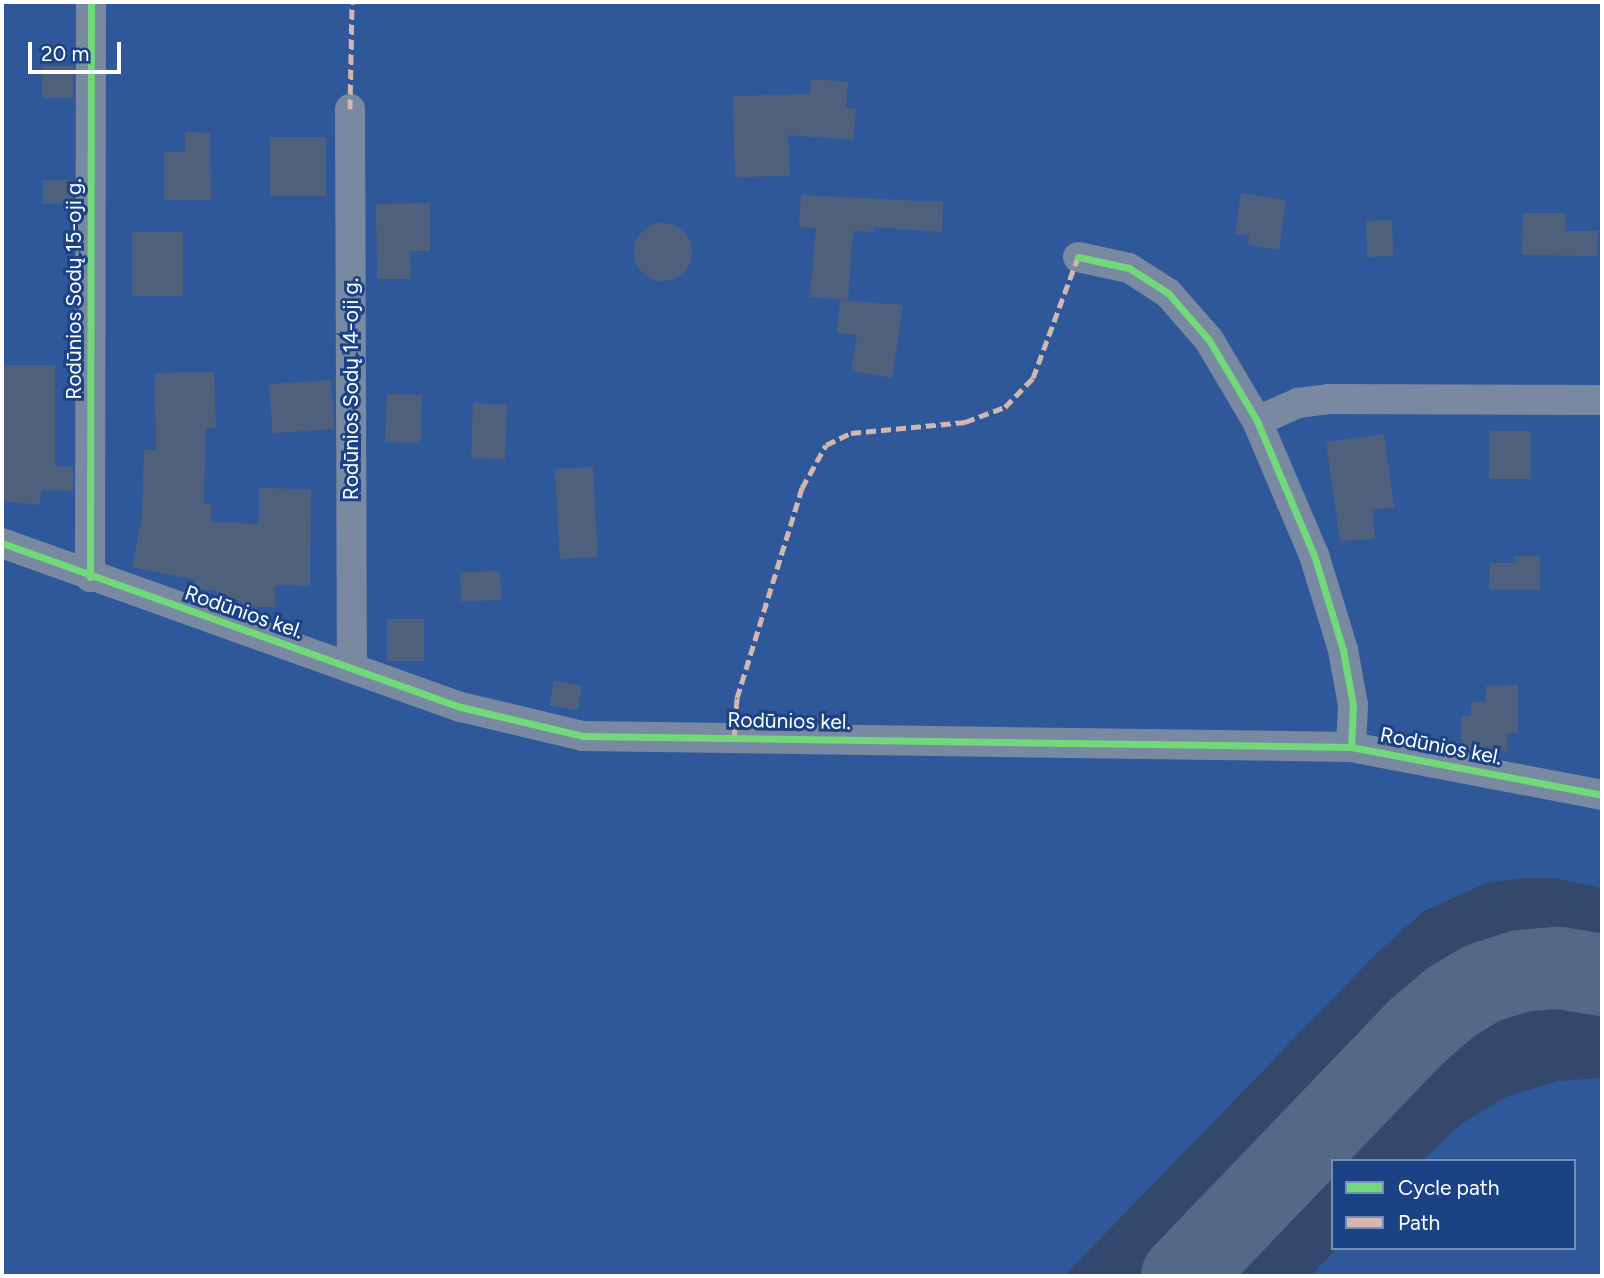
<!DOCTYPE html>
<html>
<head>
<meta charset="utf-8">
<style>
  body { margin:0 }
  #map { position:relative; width:1604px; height:1278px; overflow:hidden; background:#33486c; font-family:Figtree,sans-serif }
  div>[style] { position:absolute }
  .green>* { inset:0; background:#2f589b }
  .taxiway>* { height:82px; margin:-41px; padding:0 41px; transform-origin:41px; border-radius:41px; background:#566887 }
  .building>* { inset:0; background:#4f607d; transform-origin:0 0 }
  .round { border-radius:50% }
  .street>* { height:30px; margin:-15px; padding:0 15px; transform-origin:15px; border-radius:15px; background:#7989a2 }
  .quiet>* { height:5px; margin-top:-2.5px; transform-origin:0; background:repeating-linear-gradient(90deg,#d1b7ad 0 10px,transparent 0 15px) }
  .cycleway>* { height:7px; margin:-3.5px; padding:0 3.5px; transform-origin:3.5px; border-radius:3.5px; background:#71d979 }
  span { translate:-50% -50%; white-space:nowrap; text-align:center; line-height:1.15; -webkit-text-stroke:6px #1b4284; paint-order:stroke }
  .street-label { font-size:21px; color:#fff }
  .frame { position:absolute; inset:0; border:4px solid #fff; pointer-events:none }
  .legend { position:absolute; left:1331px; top:1159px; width:245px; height:91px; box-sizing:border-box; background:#1b4284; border:2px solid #768eb5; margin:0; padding:9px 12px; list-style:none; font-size:21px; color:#fff }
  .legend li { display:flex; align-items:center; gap:14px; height:35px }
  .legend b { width:35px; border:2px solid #768eb5 }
  .scale { position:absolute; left:28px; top:42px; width:93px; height:32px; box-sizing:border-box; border:4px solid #fff; border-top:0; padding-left:9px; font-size:21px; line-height:24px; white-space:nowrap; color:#fff; -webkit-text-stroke:5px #1b4284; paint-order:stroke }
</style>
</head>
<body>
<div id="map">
  <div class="green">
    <i style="clip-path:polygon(2px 2px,1602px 2px,1602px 888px,1555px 878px,1524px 878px,1486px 883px,1424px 911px,1378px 952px,1064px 1276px,2px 1276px)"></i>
    <i style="clip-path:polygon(1602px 1078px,1602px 1276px,1311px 1276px,1337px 1248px,1574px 1248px,1574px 1161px,1422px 1161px,1461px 1124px,1508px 1096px,1559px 1081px)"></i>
  </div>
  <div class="taxiway">
    <i style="left:1182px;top:1276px;width:338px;rotate:-46.2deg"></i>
    <i style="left:1416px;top:1032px;width:46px;rotate:-40.6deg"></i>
    <i style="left:1451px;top:1002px;width:37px;rotate:-31deg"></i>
    <i style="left:1483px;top:983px;width:40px;rotate:-18deg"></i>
    <i style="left:1521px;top:971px;width:38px;rotate:-5deg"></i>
    <i style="left:1559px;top:968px;width:44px;rotate:9.2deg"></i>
  </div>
  <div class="building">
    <i style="left:42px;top:66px;width:31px;height:32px"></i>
    <i style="clip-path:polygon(811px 79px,848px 82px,846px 108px,856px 109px,853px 140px,788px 135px,790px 176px,735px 177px,733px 96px,810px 94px)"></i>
    <i style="clip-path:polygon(185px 132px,210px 133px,211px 200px,164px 200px,164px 152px,185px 152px)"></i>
    <i style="left:270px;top:137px;width:56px;height:59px"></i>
    <i style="left:43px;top:180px;width:30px;height:24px"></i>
    <i style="clip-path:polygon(1241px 193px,1286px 200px,1279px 250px,1248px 245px,1249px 236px,1235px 234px)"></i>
    <i style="clip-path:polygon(801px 195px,943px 202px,942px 232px,874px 227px,874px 232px,853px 231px,848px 300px,810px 297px,816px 228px,799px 227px)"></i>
    <i style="clip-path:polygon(430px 203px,430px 251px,410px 251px,411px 279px,377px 279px,376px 204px)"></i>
    <i style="clip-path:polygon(1523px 213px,1565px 213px,1565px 231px,1598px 231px,1597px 256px,1522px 255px)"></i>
    <i style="left:1392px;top:220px;width:36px;height:26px;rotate:88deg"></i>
    <i class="round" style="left:634px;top:223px;width:58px;height:58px"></i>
    <i style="left:132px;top:232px;width:51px;height:64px"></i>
    <i style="clip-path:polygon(840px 300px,903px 305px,892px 378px,851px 371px,857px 335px,837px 333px)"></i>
    <i style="clip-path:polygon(2px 365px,55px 365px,55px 466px,73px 467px,73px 491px,41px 490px,40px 505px,2px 501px)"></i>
    <i style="clip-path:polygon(214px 372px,216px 428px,205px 428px,204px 504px,211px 504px,211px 522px,259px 524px,259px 488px,311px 489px,310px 586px,275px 585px,275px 607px,239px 607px,239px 600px,217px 600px,217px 590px,195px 590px,195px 580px,132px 567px,142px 518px,144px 450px,156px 450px,155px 373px)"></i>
    <i style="left:331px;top:380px;width:49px;height:62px;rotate:86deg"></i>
    <i style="left:387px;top:394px;width:35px;height:48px;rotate:2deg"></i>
    <i style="left:473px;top:403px;width:34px;height:55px;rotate:2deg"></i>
    <i style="left:1489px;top:431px;width:42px;height:48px"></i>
    <i style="clip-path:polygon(1384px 434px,1394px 508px,1372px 509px,1375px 539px,1340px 541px,1326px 442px)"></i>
    <i style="left:593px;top:467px;width:90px;height:38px;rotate:87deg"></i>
    <i style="clip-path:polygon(1515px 556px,1540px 556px,1540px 590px,1489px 589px,1490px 563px,1515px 563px)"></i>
    <i style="left:500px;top:571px;width:29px;height:40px;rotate:88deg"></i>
    <i style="left:424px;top:619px;width:42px;height:37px;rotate:90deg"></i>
    <i style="left:554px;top:681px;width:28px;height:25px;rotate:10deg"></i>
    <i style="clip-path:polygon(1518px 685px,1518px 733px,1507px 733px,1507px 751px,1461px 750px,1461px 716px,1471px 716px,1471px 702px,1486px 702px,1486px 686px)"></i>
  </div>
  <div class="street">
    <i style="left:350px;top:109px;width:559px;rotate:89.8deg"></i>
    <i style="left:1078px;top:257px;width:52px;rotate:12.2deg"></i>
    <i style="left:1129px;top:268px;width:46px;rotate:32.7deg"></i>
    <i style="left:1168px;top:293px;width:62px;rotate:48.9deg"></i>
    <i style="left:1209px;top:340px;width:94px;rotate:59.3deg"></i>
    <i style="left:1257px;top:421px;width:146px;rotate:67deg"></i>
    <i style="left:1314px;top:555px;width:99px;rotate:73deg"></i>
    <i style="left:1343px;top:650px;width:56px;rotate:79.7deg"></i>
    <i style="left:1353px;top:705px;width:42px;rotate:92.7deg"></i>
    <i style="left:1257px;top:421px;width:45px;rotate:-23.7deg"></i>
    <i style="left:1298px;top:403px;width:31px;rotate:-7deg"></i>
    <i style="left:1329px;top:399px;width:273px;rotate:0.2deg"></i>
    <i style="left:2px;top:543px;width:487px;rotate:19.7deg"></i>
    <i style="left:461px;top:707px;width:125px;rotate:13.4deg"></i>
    <i style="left:583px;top:736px;width:768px;rotate:0.82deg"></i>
    <i style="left:1351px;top:747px;width:256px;rotate:10.8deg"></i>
    <i style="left:90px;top:577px;width:575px;rotate:-89.9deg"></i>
  </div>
  <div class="quiet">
    <i style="left:350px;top:109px;width:107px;rotate:-88.9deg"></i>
    <i style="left:734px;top:738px;width:40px;rotate:-85.7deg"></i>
    <i style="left:737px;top:698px;width:220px;rotate:-72.8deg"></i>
    <i style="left:802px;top:488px;width:49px;rotate:-60.8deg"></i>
    <i style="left:826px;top:445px;width:28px;rotate:-26deg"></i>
    <i style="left:851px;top:433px;width:115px;rotate:-5.5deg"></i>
    <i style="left:965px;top:422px;width:43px;rotate:-20.6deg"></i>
    <i style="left:1005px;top:407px;width:40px;rotate:-46deg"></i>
    <i style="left:1033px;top:378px;width:129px;rotate:-69.6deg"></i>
  </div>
  <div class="cycleway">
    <i style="left:1078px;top:257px;width:52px;rotate:12.2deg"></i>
    <i style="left:1129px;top:268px;width:46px;rotate:32.7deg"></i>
    <i style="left:1168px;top:293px;width:62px;rotate:48.9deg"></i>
    <i style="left:1209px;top:340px;width:94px;rotate:59.3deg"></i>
    <i style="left:1257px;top:421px;width:146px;rotate:67deg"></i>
    <i style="left:1314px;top:555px;width:99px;rotate:73deg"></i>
    <i style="left:1343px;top:650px;width:56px;rotate:79.7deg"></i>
    <i style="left:1353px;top:705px;width:42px;rotate:92.7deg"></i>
    <i style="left:2px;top:543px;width:487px;rotate:19.7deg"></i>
    <i style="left:461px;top:707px;width:125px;rotate:13.4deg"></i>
    <i style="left:583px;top:736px;width:768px;rotate:0.82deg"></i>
    <i style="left:1351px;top:747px;width:256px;rotate:10.8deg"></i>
    <i style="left:90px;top:577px;width:575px;rotate:-89.9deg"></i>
  </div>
  <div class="street-label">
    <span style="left:74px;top:289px;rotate:-90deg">Rodūnios Sodų 15-oji g.</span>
    <span style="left:351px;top:389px;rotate:-90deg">Rodūnios Sodų 14-oji g.</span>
    <span style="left:244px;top:612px;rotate:19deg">Rodūnios kel.</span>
    <span style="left:789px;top:721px;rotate:1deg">Rodūnios kel.</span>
    <span style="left:1441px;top:746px;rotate:11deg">Rodūnios kel.</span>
  </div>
  <div class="frame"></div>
  <ul class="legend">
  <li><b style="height:9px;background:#71d979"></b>Cycle path</li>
  <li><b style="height:9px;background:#d1b7ad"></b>Path</li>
  </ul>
  <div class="scale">20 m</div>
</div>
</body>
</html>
